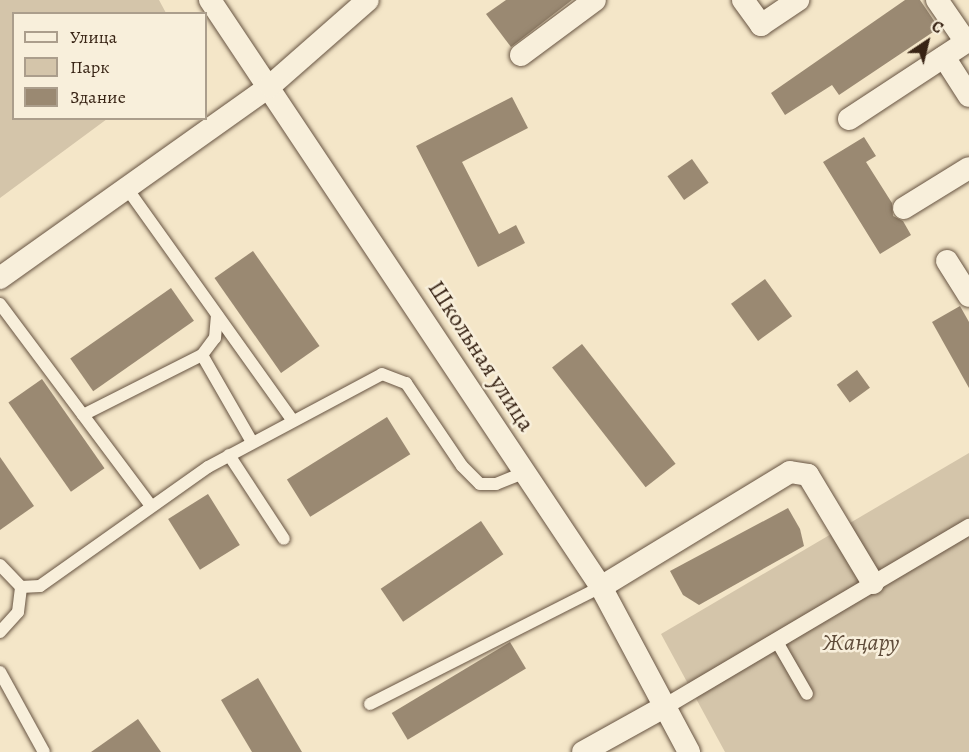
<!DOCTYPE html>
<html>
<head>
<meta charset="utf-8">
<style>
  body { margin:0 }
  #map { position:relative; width:969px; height:752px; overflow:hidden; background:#f4e6c8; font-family:Alegreya,serif }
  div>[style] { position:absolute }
  .green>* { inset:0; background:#d4c5aa }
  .building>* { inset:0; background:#9a8972; transform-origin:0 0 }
  .roads { filter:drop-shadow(0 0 2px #675442) drop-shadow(0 0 2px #675442) }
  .service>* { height:12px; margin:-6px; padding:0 6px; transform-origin:6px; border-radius:6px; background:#f8efdb }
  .pedestrian>* { height:16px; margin:-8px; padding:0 8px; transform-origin:8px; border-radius:8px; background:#f8efdb }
  .minor>* { height:22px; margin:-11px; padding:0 11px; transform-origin:11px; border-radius:11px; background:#f8efdb }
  span { translate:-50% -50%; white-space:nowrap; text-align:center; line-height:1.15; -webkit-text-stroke:5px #f8efdb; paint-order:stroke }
  .street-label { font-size:24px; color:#382415 }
  .park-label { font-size:24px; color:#5f4c3a; font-style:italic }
  .legend { position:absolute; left:12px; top:12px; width:195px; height:108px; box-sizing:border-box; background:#f8efdb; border:2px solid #ab9e8c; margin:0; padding:8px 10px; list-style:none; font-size:18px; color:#382415 }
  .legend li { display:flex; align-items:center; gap:12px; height:30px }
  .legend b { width:30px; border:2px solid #ab9e8c }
  .north { position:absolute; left:897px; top:12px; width:60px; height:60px; -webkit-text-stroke:4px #f8efdb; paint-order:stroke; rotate:35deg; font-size:16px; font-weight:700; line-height:24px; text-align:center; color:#382415 }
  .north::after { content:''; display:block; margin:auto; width:21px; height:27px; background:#382415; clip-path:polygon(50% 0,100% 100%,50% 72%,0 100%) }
</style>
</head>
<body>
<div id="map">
  <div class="green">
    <i style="clip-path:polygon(0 0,159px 0,166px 13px,14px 14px,14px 118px,107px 119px,0 198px)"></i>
    <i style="clip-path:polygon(969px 453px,969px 752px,725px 752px,661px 634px)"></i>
  </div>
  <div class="building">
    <i style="clip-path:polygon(506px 0,572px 0,511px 47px,486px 14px)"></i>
    <i style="clip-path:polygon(905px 0,920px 0,939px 28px,839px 95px,832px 85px,785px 115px,771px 93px)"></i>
    <i style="clip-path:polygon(512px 97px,528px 128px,462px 162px,499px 234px,516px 225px,525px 243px,478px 267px,416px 146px)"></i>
    <i style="clip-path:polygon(864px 137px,876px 156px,866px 162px,892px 203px,893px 216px,903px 221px,911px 235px,880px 254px,823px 162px)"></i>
    <i style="left:692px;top:159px;width:29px;height:30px;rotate:55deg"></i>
    <i style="left:253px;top:251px;width:116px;height:47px;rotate:55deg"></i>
    <i style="left:765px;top:279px;width:46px;height:42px;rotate:54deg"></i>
    <i style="left:171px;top:288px;width:40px;height:123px;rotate:55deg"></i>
    <i style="clip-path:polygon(960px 306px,969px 322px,969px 388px,932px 322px)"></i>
    <i style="left:582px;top:344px;width:152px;height:38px;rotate:52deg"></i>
    <i style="left:857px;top:370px;width:22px;height:25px;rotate:54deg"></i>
    <i style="left:42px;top:379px;width:109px;height:41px;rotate:55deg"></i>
    <i style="left:387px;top:417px;width:44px;height:118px;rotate:58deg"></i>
    <i style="clip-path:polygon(0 457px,34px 506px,0 530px)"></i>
    <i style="left:208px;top:494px;width:60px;height:47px;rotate:58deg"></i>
    <i style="clip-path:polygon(788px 508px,800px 529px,804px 546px,699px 605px,683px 595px,670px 571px)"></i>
    <i style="left:481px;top:521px;width:40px;height:121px;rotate:56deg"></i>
    <i style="left:510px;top:642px;width:31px;height:138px;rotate:59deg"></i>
    <i style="clip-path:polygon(258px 678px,302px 752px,252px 752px,221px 700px)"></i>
    <i style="clip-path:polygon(138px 719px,161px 752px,91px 752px)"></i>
  </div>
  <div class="roads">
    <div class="service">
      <i style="left:126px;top:187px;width:286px;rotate:54.5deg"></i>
      <i style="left:0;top:304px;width:252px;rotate:53.2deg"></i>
      <i style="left:202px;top:355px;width:100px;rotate:60.1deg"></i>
      <i style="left:83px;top:415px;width:133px;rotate:-26.8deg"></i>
      <i style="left:202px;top:355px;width:21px;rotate:-53deg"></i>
      <i style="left:215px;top:338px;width:23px;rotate:-85deg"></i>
      <i style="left:229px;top:455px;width:100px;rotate:56.8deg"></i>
      <i style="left:0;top:565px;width:30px;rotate:46deg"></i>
      <i style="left:21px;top:587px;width:19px;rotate:-3deg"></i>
      <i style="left:40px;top:586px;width:206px;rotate:-35.3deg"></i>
      <i style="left:208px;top:467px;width:197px;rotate:-28.1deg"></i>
      <i style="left:382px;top:374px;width:26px;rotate:21deg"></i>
      <i style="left:406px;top:383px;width:100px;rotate:56deg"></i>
      <i style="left:462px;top:466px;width:25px;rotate:45deg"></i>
      <i style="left:480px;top:484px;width:16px"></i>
      <i style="left:496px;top:484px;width:31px;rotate:-22deg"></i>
      <i style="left:0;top:632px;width:27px;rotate:-48deg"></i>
      <i style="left:18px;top:612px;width:25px;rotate:-83deg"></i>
      <i style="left:776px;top:640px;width:62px;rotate:60.1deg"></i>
      <i style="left:0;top:672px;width:91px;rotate:61.2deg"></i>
      <i style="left:370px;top:704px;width:259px;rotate:-26.9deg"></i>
    </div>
    <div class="pedestrian">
      <i style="left:666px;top:706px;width:352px;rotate:-30.6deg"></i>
    </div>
    <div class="minor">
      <i style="left:210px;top:0;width:705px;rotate:56.33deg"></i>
      <i style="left:601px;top:587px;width:187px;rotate:61.9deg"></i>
      <i style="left:743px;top:0;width:31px;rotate:54deg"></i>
      <i style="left:761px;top:25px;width:45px;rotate:-34deg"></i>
      <i style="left:521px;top:55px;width:92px;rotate:-36.6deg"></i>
      <i style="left:944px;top:57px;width:46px;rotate:57.3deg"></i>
      <i style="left:849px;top:119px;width:140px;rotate:-33.3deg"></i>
      <i style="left:966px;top:42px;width:51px;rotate:-124.6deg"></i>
      <i style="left:904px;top:208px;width:76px;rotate:-31.6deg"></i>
      <i style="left:947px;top:261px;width:41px;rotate:57.8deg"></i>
      <i style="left:0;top:278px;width:331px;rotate:-35.4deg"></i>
      <i style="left:270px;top:86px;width:130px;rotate:-41.3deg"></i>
      <i style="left:601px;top:587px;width:221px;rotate:-31.3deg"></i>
      <i style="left:790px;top:472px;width:18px;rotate:9deg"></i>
      <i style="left:808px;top:475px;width:126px;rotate:59deg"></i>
      <i style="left:583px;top:752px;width:95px;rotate:-29deg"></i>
    </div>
  </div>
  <div class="street-label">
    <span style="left:481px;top:356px;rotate:57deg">Школьная улица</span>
  </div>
  <div class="park-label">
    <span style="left:861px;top:643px">Жаңару</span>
  </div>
  <ul class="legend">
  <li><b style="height:8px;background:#f8efdb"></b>Улица</li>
  <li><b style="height:16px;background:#d4c5aa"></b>Парк</li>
  <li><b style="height:16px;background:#9a8972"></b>Здание</li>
  </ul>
  <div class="north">С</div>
</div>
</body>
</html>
